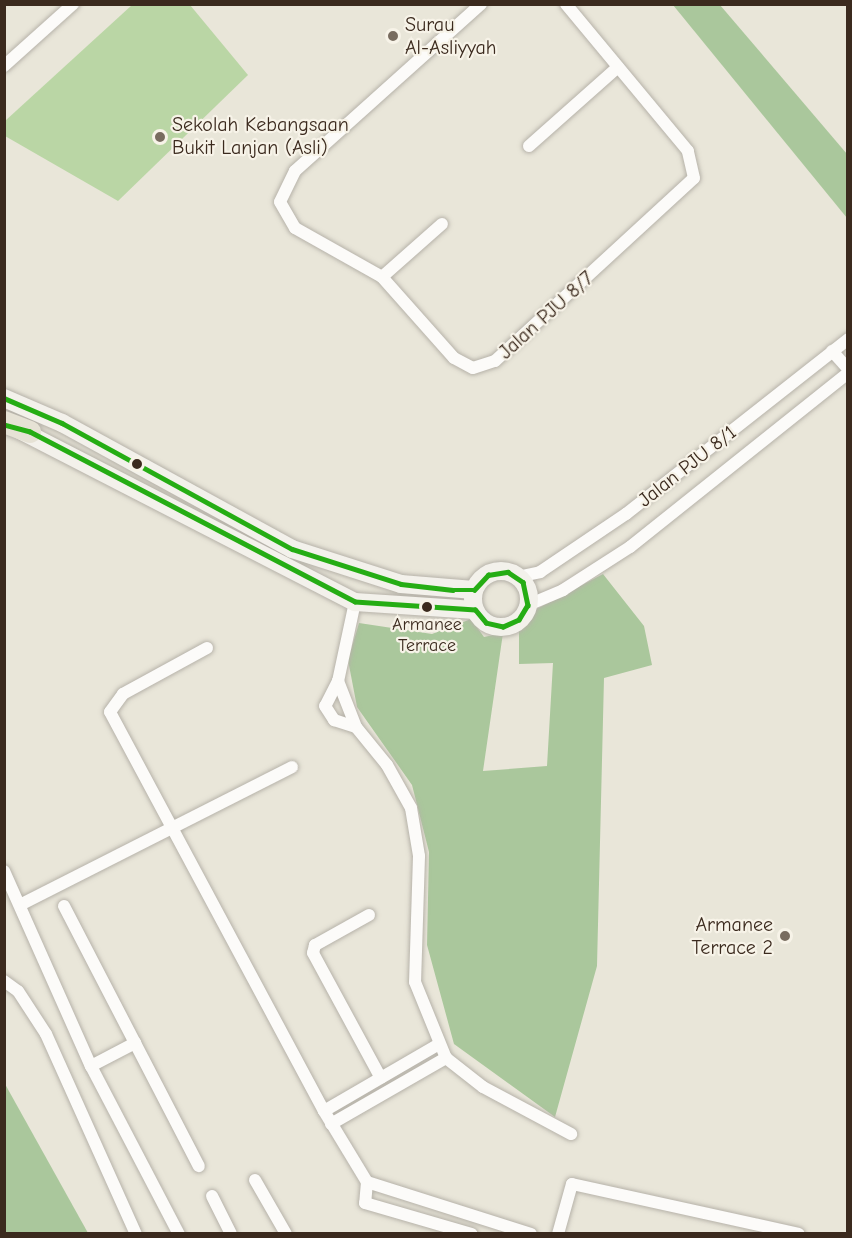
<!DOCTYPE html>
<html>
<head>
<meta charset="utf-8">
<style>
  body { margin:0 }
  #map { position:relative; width:852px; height:1238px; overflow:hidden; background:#e9e6d9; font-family:"Comic Neue",sans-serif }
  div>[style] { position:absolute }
  .green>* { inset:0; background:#bad6a5 }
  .forest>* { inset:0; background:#aac79c }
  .roads { filter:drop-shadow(0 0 2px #b6b2a9) drop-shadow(0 0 2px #b6b2a9) }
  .minor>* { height:12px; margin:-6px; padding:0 6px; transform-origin:6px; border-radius:6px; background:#fcfbf9 }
  .secondary>* { height:18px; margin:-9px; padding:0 9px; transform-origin:9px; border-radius:9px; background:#f3f1eb }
  .secondary>.ring { margin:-9px; padding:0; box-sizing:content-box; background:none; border:18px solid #f3f1eb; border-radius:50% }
  .motorway>* { height:22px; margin:-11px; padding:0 11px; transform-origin:11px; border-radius:11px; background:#e6e2d5 }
  .bus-1>* { height:4.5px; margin:-2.25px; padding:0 2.25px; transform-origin:2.25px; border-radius:2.25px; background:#25ad14 }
  .dots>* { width:16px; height:16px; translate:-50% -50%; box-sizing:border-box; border:3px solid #f7f3e8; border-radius:50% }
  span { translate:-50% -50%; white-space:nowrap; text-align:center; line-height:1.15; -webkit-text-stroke:4.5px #f7f3e8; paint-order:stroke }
  .bus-label { font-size:18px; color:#3b2a1e }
  .poi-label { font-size:20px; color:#3b2a1e }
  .left { translate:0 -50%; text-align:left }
  .right { translate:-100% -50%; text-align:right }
  .street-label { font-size:20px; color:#3b2a1e }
  .frame { position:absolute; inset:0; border:6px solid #3b2a1e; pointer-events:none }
</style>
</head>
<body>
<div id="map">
  <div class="green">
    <i style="clip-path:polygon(132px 5px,190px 5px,248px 75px,118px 201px,5px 136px,5px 121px)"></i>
  </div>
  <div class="forest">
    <i style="clip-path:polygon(673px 5px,720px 5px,847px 154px,847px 218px)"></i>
    <i style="clip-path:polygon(603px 574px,644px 626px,652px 665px,604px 678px,597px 966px,555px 1117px,454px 1044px,427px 945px,429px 852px,412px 785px,357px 707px,348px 660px,359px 623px,432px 634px,471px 619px,484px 637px,503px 633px,483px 771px,547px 766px,553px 663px,519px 664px,519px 626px,533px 611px)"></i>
    <i style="clip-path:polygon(4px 1084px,5px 1084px,88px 1233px,5px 1233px)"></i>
  </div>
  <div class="roads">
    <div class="minor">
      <i style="left:481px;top:4px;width:250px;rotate:138.1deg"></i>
      <i style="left:295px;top:171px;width:34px;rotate:116deg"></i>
      <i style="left:280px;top:202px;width:30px;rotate:60deg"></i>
      <i style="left:295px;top:228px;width:100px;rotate:29.4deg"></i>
      <i style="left:382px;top:277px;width:108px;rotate:48.4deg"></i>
      <i style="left:454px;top:358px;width:21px;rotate:28deg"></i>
      <i style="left:473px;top:368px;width:23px;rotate:-18deg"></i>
      <i style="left:495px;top:361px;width:270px;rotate:-42.6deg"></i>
      <i style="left:694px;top:178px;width:28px;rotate:-103deg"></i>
      <i style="left:688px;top:151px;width:191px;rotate:-129.7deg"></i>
      <i style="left:4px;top:66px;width:93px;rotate:-41.9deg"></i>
      <i style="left:529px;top:146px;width:119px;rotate:-41.6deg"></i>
      <i style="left:382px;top:277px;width:80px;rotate:-41.5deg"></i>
      <i style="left:832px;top:351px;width:24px;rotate:48deg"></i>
      <i style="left:517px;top:577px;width:24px;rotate:-12deg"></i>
      <i style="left:540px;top:572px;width:104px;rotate:-34deg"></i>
      <i style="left:626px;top:514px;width:283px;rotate:-38.2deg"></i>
      <i style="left:355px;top:602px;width:81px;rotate:102.1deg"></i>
      <i style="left:338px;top:681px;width:28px;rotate:117deg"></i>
      <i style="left:325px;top:706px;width:17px;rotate:57deg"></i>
      <i style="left:334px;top:720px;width:23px;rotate:18deg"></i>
      <i style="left:528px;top:605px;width:38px;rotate:-23deg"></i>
      <i style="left:563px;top:590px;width:80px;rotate:-32.7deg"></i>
      <i style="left:630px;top:547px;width:279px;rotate:-38.6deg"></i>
      <i style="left:207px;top:648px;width:96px;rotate:151.3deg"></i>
      <i style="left:123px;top:694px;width:22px;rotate:126deg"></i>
      <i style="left:110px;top:712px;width:453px;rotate:61.8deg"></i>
      <i style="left:324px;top:1111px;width:83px;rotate:58.8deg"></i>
      <i style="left:367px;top:1182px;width:172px;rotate:17.6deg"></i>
      <i style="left:338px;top:681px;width:49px;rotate:68.6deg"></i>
      <i style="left:356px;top:727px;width:49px;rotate:50.8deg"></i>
      <i style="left:387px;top:765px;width:49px;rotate:60.8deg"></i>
      <i style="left:411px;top:808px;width:49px;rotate:80.5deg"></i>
      <i style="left:419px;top:856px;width:126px;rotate:91.8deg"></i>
      <i style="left:415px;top:982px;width:82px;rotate:67.8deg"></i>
      <i style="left:446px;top:1058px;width:47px;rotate:38.1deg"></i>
      <i style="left:483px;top:1087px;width:100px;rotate:28.1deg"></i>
      <i style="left:4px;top:871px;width:214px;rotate:66deg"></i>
      <i style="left:91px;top:1066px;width:190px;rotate:62.4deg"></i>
      <i style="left:20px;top:905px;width:305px;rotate:-26.9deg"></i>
      <i style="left:64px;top:906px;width:293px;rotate:62.6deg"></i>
      <i style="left:369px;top:915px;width:62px;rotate:150.9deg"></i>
      <i style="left:315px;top:945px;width:8px;rotate:104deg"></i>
      <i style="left:313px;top:953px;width:142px;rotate:61.5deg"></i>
      <i style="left:4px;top:981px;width:17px;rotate:36deg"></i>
      <i style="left:18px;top:991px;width:51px;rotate:56.9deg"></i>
      <i style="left:46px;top:1034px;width:219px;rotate:65.8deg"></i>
      <i style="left:91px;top:1066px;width:50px;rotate:-27.6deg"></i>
      <i style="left:324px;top:1111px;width:133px;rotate:-30.2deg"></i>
      <i style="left:331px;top:1124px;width:133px;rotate:-29.9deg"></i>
      <i style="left:255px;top:1180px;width:62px;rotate:60.1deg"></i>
      <i style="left:367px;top:1182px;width:21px;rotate:95deg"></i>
      <i style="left:365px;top:1203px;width:111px;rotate:16.2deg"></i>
      <i style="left:212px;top:1196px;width:42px;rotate:63.4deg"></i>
      <i style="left:558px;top:1234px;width:52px;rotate:-74.4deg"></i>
      <i style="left:572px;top:1184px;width:232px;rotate:12.4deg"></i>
    </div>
    <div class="secondary">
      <i style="left:4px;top:398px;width:63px;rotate:23.3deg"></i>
      <i style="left:62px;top:423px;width:262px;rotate:28.7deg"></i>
      <i style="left:292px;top:549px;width:114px;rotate:17.8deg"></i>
      <i style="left:401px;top:584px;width:73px;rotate:4.7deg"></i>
      <i style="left:18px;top:429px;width:379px;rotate:27.2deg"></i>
      <i style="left:355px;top:602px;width:120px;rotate:3.8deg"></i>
      <i class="ring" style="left:473px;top:571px;width:38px;height:38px"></i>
    </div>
    <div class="motorway">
      <i style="left:4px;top:422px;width:28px;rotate:21deg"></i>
    </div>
  </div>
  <div class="bus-1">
    <i style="left:4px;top:398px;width:63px;rotate:23.3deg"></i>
    <i style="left:62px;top:423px;width:262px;rotate:28.7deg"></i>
    <i style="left:292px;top:549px;width:114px;rotate:17.8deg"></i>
    <i style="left:401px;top:584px;width:52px;rotate:6.6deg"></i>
    <i style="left:453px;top:590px;width:21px"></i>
    <i style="left:474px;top:590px;width:21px;rotate:-47deg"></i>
    <i style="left:488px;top:575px;width:20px;rotate:-9deg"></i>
    <i style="left:508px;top:572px;width:18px;rotate:34deg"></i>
    <i style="left:523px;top:582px;width:24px;rotate:78deg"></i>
    <i style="left:528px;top:605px;width:17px;rotate:121deg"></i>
    <i style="left:519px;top:620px;width:17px;rotate:156deg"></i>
    <i style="left:503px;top:627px;width:17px;rotate:-167deg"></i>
    <i style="left:486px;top:623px;width:17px;rotate:-130deg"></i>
    <i style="left:475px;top:610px;width:120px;rotate:-176.2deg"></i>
    <i style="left:355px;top:602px;width:367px;rotate:-152.4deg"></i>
    <i style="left:30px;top:432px;width:27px;rotate:-165deg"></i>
  </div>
  <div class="dots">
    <i style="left:393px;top:36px;background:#786c5f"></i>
    <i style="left:160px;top:137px;background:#786c5f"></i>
    <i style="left:137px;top:464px;background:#3b2a1e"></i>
    <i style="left:427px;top:607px;background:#3b2a1e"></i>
    <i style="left:785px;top:936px;background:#786c5f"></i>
  </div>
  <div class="bus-label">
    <span style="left:427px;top:636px">Armanee<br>Terrace</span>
  </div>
  <div class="poi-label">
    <span class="left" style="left:405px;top:36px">Surau<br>Al-Asliyyah</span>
    <span class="left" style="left:172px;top:136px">Sekolah Kebangsaan<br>Bukit Lanjan (Asli)</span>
    <span class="right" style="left:773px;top:936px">Armanee<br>Terrace 2</span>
  </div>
  <div class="street-label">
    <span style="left:546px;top:315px;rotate:-42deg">Jalan PJU 8/7</span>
    <span style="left:687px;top:466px;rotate:-38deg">Jalan PJU 8/1</span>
  </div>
  <div class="frame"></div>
</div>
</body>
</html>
